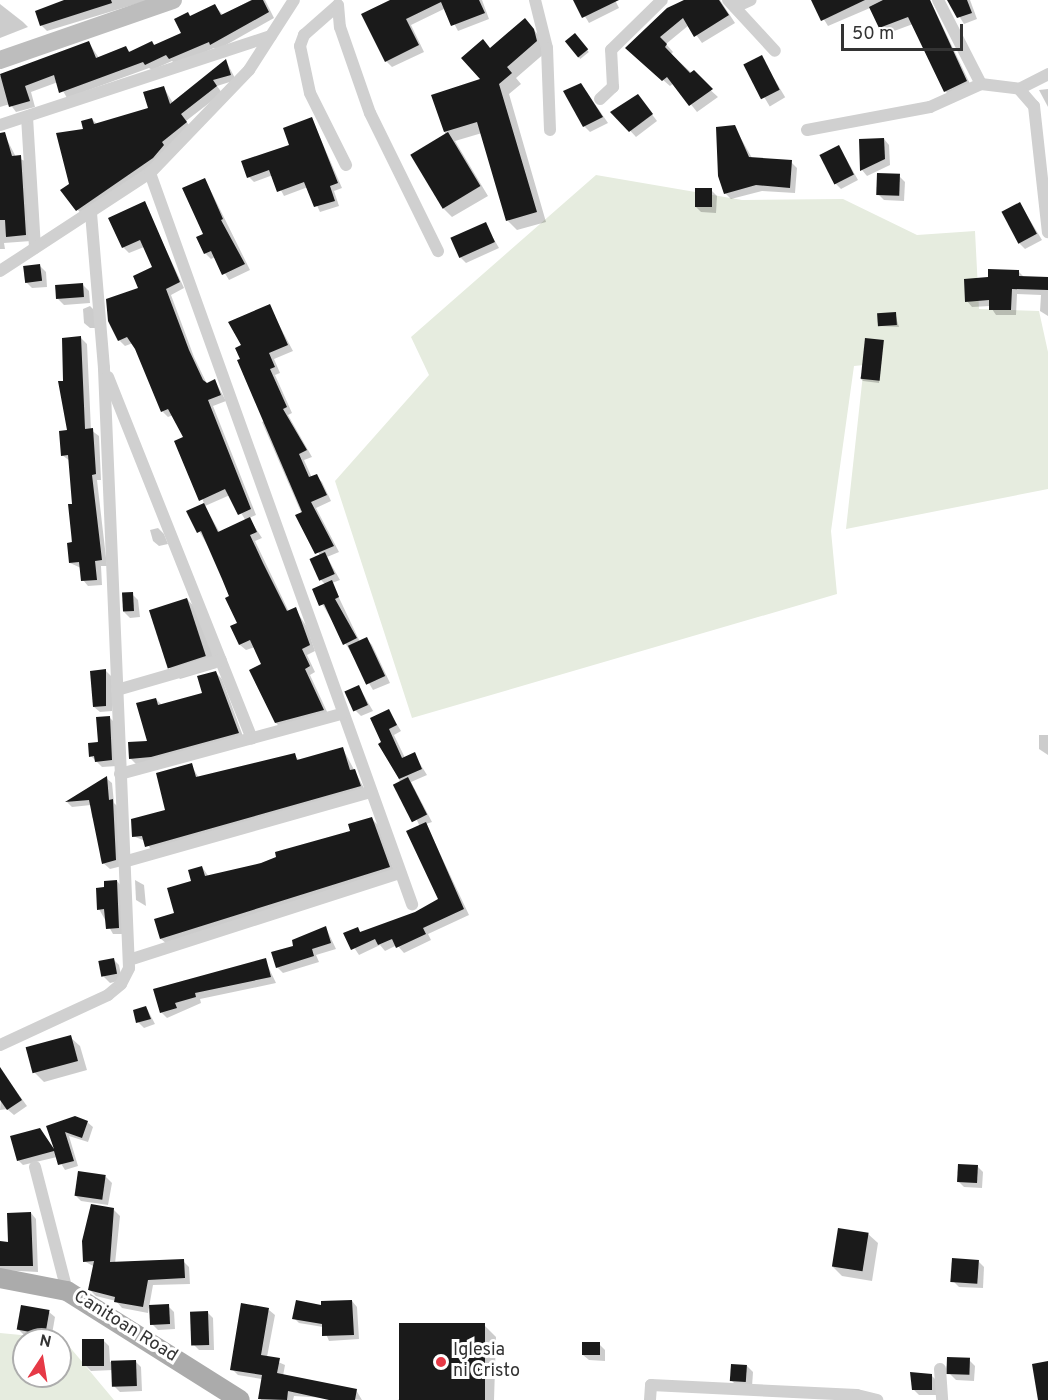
<!DOCTYPE html>
<html>
<head>
<meta charset="utf-8">
<style>
  body { margin:0 }
  #map { position:relative; width:1048px; height:1400px; overflow:hidden; background:#fff; font-family:Overpass,sans-serif }
  div>[style] { position:absolute }
  .green>* { inset:0; background:#e6ecdf }
  .shadow>* { inset:0; background:#0003; transform-origin:0 0 }
  .building>* { inset:0; background:#1a1a1a; transform-origin:0 0 }
  .street>* { height:12px; margin:-6px; padding:0 6px; transform-origin:6px; border-radius:6px; background:#d0d0d0 }
  .secondary>* { height:18px; margin:-9px; padding:0 9px; transform-origin:9px; border-radius:9px; background:#bdbdbd }
  .primary>* { height:20px; margin:-10px; padding:0 10px; transform-origin:10px; border-radius:10px; background:#ababab }
  .dots>* { width:16px; height:16px; translate:-50% -50%; box-sizing:border-box; border:3px solid #fff; border-radius:50% }
  span { translate:-50% -50%; white-space:nowrap; text-align:center; line-height:1.15; -webkit-text-stroke:6px #fff; paint-order:stroke }
  .street-label { font-size:18px; color:#333 }
  .poi-label { font-size:18px; color:#333 }
  .left { translate:0 -50%; text-align:left }
  .north { position:absolute; left:12px; top:1328px; width:60px; height:60px; box-sizing:border-box; background:#fff; border:2px solid #adadad; border-radius:50%; rotate:12deg; font-size:16px; font-weight:700; line-height:24px; text-align:center; color:#333 }
  .north::after { content:''; display:block; margin:auto; width:21px; height:27px; background:#e63946; clip-path:polygon(50% 0,100% 100%,50% 72%,0 100%) }
  .scale { position:absolute; left:841px; top:24px; width:122px; height:27px; box-sizing:border-box; border:3px solid #333; border-top:0; padding-left:8px; font-size:18px; line-height:21px; white-space:nowrap; color:#333; -webkit-text-stroke:4px #fff; paint-order:stroke }
</style>
</head>
<body>
<div id="map">
  <div class="green">
    <i style="clip-path:polygon(596px 175px,742px 200px,843px 199px,917px 235px,975px 231px,979px 309px,1039px 311px,1048px 352px,1048px 489px,846px 529px,864px 365px,854px 366px,831px 531px,837px 594px,412px 718px,335px 481px,429px 375px,411px 337px)"></i>
    <i style="clip-path:polygon(evenodd,0 1333px,63px 1339px,114px 1400px,0 1400px,0 1333px,24px 1340px,60px 1340px,60px 1376px,24px 1376px,24px 1340px)"></i>
  </div>
  <div class="shadow">
    <i style="clip-path:polygon(68px 0,149px 0,47px 31px,41px 25px)"></i>
    <i style="clip-path:polygon(251px 0,265px 0,274px 18px,217px 50px,214px 48px,176px 65px,172px 61px,152px 70px,149px 68px,67px 98px,58px 82px,31px 92px,35px 107px,16px 112px,10px 104px,0 107px,0 76px,89px 43px,99px 58px,126px 48px,131px 53px,152px 43px,156px 46px,183px 34px,191px 17px,215px 6px,223px 15px)"></i>
    <i style="clip-path:polygon(394px 0,482px 0,489px 19px,458px 31px,446px 8px,411px 25px,424px 52px,392px 67px,386px 61px)"></i>
    <i style="clip-path:polygon(575px 0,615px 0,619px 8px,589px 23px)"></i>
    <i style="clip-path:polygon(684px 0,720px 0,735px 23px,702px 43px,689px 25px,666px 44px,673px 52px,671px 54px,718px 97px,697px 112px,674px 83px,670px 86px,634px 55px,668px 9px)"></i>
    <i style="clip-path:polygon(812px 0,930px 0,972px 88px,951px 97px,945px 91px,913px 24px,886px 34px,870px 8px,828px 26px)"></i>
    <i style="clip-path:polygon(949px 0,970px 0,977px 19px,964px 24px)"></i>
    <i style="clip-path:polygon(0 4px,23px 22px,28px 27px,0 38px)"></i>
    <i style="clip-path:polygon(525px 20px,543px 40px,546px 52px,516px 78px,521px 84px,509px 94px,546px 222px,517px 230px,507px 220px,482px 133px,455px 141px,488px 196px,452px 217px,443px 208px,445px 131px,482px 80px,491px 50px)"></i>
    <i style="left:575px;top:35px;width:22px;height:11px;rotate:51deg"></i>
    <i style="left:761px;top:57px;width:47px;height:18px;rotate:59deg"></i>
    <i style="clip-path:polygon(226px 61px,236px 80px,217px 86px,222px 93px,186px 121px,192px 129px,169px 152px,83px 216px,62px 191px,70px 185px,85px 130px,92px 119px,98px 125px,150px 109px,164px 88px,173px 103px)"></i>
    <i style="clip-path:polygon(581px 84px,608px 123px,590px 132px,584px 126px)"></i>
    <i style="clip-path:polygon(1048px 89px,1048px 107px,1039px 90px)"></i>
    <i style="clip-path:polygon(638px 96px,657px 121px,636px 137px,613px 112px)"></i>
    <i style="clip-path:polygon(312px 119px,342px 188px,334px 191px,339px 206px,320px 212px,308px 187px,284px 196px,273px 175px,254px 182px,249px 177px,291px 146px)"></i>
    <i style="clip-path:polygon(734px 126px,752px 158px,791px 162px,797px 168px,795px 193px,762px 191px,731px 199px,725px 193px)"></i>
    <i style="clip-path:polygon(4px 134px,16px 157px,27px 162px,31px 241px,4px 243px,5px 249px,0 249px,0 135px)"></i>
    <i style="clip-path:polygon(884px 139px,889px 145px,890px 165px,867px 176px,862px 170px,860px 140px)"></i>
    <i style="clip-path:polygon(839px 146px,858px 180px,841px 189px,835px 183px)"></i>
    <i style="clip-path:polygon(899px 176px,905px 182px,904px 201px,884px 200px,878px 194px)"></i>
    <i style="clip-path:polygon(205px 179px,250px 270px,229px 280px,215px 257px,211px 259px,205px 253px)"></i>
    <i style="clip-path:polygon(711px 190px,717px 196px,716px 213px,701px 212px,695px 206px)"></i>
    <i style="clip-path:polygon(evenodd,144px 203px,184px 288px,171px 295px,194px 357px,207px 384px,215px 381px,226px 401px,213px 406px,256px 515px,249px 518px,262px 538px,255px 541px,289px 612px,295px 609px,307px 627px,315px 651px,307px 655px,315px 672px,310px 675px,329px 716px,282px 729px,276px 723px,263px 665px,255px 647px,246px 650px,240px 645px,232px 627px,239px 624px,216px 560px,188px 512px,204px 504px,185px 438px,173px 415px,168px 417px,162px 411px,133px 343px,125px 346px,119px 340px,140px 288px,154px 268px,144px 247px,129px 253px,123px 247px,144px 203px,230px 495px,246px 521px,220px 533px,205px 506px,230px 495px)"></i>
    <i style="clip-path:polygon(1020px 204px,1042px 240px,1025px 249px,1019px 243px)"></i>
    <i style="clip-path:polygon(485px 224px,499px 248px,466px 263px,460px 257px)"></i>
    <i style="clip-path:polygon(40px 266px,46px 272px,47px 287px,32px 288px,26px 282px)"></i>
    <i style="clip-path:polygon(1019px 272px,1024px 277px,1048px 279px,1048px 316px,1040px 311px,1041px 295px,1017px 294px,1016px 315px,996px 315px,990px 306px,972px 307px,967px 301px,990px 279px)"></i>
    <i style="clip-path:polygon(83px 285px,89px 291px,90px 303px,64px 305px,58px 299px)"></i>
    <i style="clip-path:polygon(90px 306px,96px 312px,97px 328px,90px 328px,84px 323px,83px 309px)"></i>
    <i style="clip-path:polygon(269px 306px,293px 351px,274px 359px,280px 373px,275px 375px,292px 413px,288px 415px,312px 457px,304px 460px,312px 478px,316px 476px,322px 482px,331px 501px,316px 508px,339px 552px,327px 557px,340px 580px,332px 583px,360px 642px,367px 639px,372px 645px,390px 683px,373px 690px,314px 590px,326px 585px,321px 580px,320px 556px,262px 422px,267px 420px,242px 359px,243px 346px)"></i>
    <i style="clip-path:polygon(895px 314px,899px 327px,880px 326px)"></i>
    <i style="clip-path:polygon(81px 338px,87px 344px,91px 430px,99px 436px,101px 480px,97px 480px,107px 566px,101px 566px,102px 585px,88px 586px,83px 580px,81px 568px,70px 563px,74px 506px,70px 461px,62px 455px,68px 432px,65px 382px)"></i>
    <i style="clip-path:polygon(883px 341px,879px 383px,863px 381px,860px 378px)"></i>
    <i style="clip-path:polygon(158px 528px,164px 534px,168px 544px,159px 546px,153px 541px,150px 530px)"></i>
    <i style="clip-path:polygon(132px 594px,138px 600px,140px 617px,130px 618px,124px 612px)"></i>
    <i style="clip-path:polygon(187px 599px,199px 612px,217px 668px,180px 679px,168px 666px)"></i>
    <i style="clip-path:polygon(106px 671px,112px 677px,112px 711px,100px 712px,94px 707px)"></i>
    <i style="clip-path:polygon(216px 673px,222px 679px,244px 739px,136px 764px,130px 758px,148px 742px,156px 699px,162px 705px,204px 694px)"></i>
    <i style="clip-path:polygon(359px 687px,373px 711px,361px 716px,355px 710px)"></i>
    <i style="clip-path:polygon(389px 711px,401px 731px,394px 735px,405px 758px,414px 754px,427px 775px,411px 782px,432px 822px,426px 824px,469px 915px,428px 934px,431px 940px,404px 953px,397px 945px,385px 951px,380px 945px,359px 955px,345px 934px,357px 928px,361px 933px,416px 913px,440px 899px,420px 827px,383px 743px)"></i>
    <i style="clip-path:polygon(109px 717px,115px 723px,117px 766px,102px 767px,91px 756px)"></i>
    <i style="clip-path:polygon(1039px 735px,1048px 735px,1048px 755px,1039px 749px)"></i>
    <i style="clip-path:polygon(343px 749px,366px 792px,153px 852px,145px 841px,133px 836px,167px 811px,191px 765px,199px 778px,294px 755px,300px 761px)"></i>
    <i style="clip-path:polygon(106px 778px,112px 783px,114px 803px,118px 807px,122px 866px,110px 869px,101px 861px,97px 822px,92px 817px,91px 805px,72px 807px,67px 802px)"></i>
    <i style="clip-path:polygon(372px 819px,378px 825px,395px 873px,167px 944px,161px 939px,202px 867px,209px 877px,262px 865px,352px 832px)"></i>
    <i style="clip-path:polygon(135px 880px,144px 885px,146px 906px,136px 900px)"></i>
    <i style="clip-path:polygon(117px 881px,122px 887px,124px 934px,113px 934px,99px 909px,106px 888px)"></i>
    <i style="clip-path:polygon(326px 928px,336px 949px,316px 955px,319px 962px,283px 973px,277px 967px,295px 947px)"></i>
    <i style="clip-path:polygon(113px 959px,119px 965px,122px 980px,110px 983px,104px 977px)"></i>
    <i style="clip-path:polygon(265px 960px,276px 983px,200px 999px,201px 1003px,167px 1018px,161px 1012px,155px 990px)"></i>
    <i style="clip-path:polygon(146px 1007px,155px 1024px,144px 1028px,138px 1022px)"></i>
    <i style="clip-path:polygon(70px 1037px,80px 1046px,87px 1070px,44px 1082px,35px 1073px,28px 1048px)"></i>
    <i style="clip-path:polygon(3px 1073px,27px 1106px,14px 1115px,7px 1109px,0 1110px)"></i>
    <i style="clip-path:polygon(87px 1122px,93px 1127px,88px 1142px,69px 1136px,78px 1166px,65px 1170px,57px 1157px,23px 1165px,18px 1160px,40px 1129px,54px 1149px,48px 1127px)"></i>
    <i style="clip-path:polygon(977px 1166px,983px 1172px,982px 1188px,964px 1187px,958px 1181px)"></i>
    <i style="clip-path:polygon(106px 1177px,112px 1183px,108px 1205px,81px 1201px,75px 1195px)"></i>
    <i style="clip-path:polygon(114px 1210px,120px 1216px,115px 1264px,183px 1261px,189px 1267px,190px 1284px,153px 1285px,148px 1313px,122px 1308px,116px 1301px,96px 1296px,90px 1290px,95px 1267px,84px 1261px)"></i>
    <i style="clip-path:polygon(31px 1213px,36px 1219px,38px 1272px,0 1270px,0 1243px,10px 1244px)"></i>
    <i style="clip-path:polygon(868px 1234px,878px 1243px,872px 1281px,842px 1276px,833px 1267px)"></i>
    <i style="clip-path:polygon(978px 1261px,984px 1267px,983px 1288px,959px 1287px,953px 1281px)"></i>
    <i style="clip-path:polygon(352px 1301px,357px 1307px,359px 1339px,329px 1341px,323px 1327px,299px 1323px,294px 1318px,322px 1306px)"></i>
    <i style="clip-path:polygon(168px 1306px,174px 1312px,175px 1329px,158px 1330px,152px 1324px)"></i>
    <i style="clip-path:polygon(269px 1310px,275px 1315px,267px 1357px,285px 1365px,283px 1376px,356px 1390px,362px 1400px,294px 1396px,293px 1400px,261px 1400px,262px 1379px,238px 1375px,232px 1369px)"></i>
    <i style="clip-path:polygon(49px 1312px,55px 1317px,51px 1340px,25px 1336px,19px 1330px)"></i>
    <i style="clip-path:polygon(207px 1312px,213px 1318px,214px 1350px,199px 1350px,193px 1344px)"></i>
    <i style="clip-path:polygon(484px 1325px,496px 1337px,494px 1400px,398px 1400px)"></i>
    <i style="clip-path:polygon(103px 1340px,109px 1346px,110px 1362px,135px 1361px,141px 1367px,142px 1391px,120px 1392px,114px 1386px,113px 1370px,91px 1371px,85px 1365px)"></i>
    <i style="clip-path:polygon(599px 1344px,605px 1350px,605px 1361px,589px 1360px,583px 1355px)"></i>
    <i style="clip-path:polygon(969px 1360px,975px 1366px,974px 1381px,956px 1380px,950px 1374px)"></i>
    <i style="clip-path:polygon(747px 1366px,753px 1372px,752px 1387px,737px 1386px,731px 1380px)"></i>
    <i style="clip-path:polygon(931px 1375px,937px 1381px,937px 1395px,919px 1395px,913px 1389px)"></i>
  </div>
  <div class="building">
    <i style="clip-path:polygon(64px 0,111px 0,112px 3px,40px 26px,35px 11px)"></i>
    <i style="clip-path:polygon(252px 0,263px 0,269px 12px,210px 45px,209px 42px,169px 59px,166px 55px,145px 65px,143px 62px,59px 93px,54px 75px,25px 86px,30px 101px,9px 107px,0 74px,89px 41px,96px 58px,126px 46px,129px 52px,152px 41px,154px 45px,181px 33px,174px 19px,188px 12px,190px 16px,215px 4px,221px 15px)"></i>
    <i style="clip-path:polygon(390px 0,479px 0,485px 13px,451px 26px,441px 2px,406px 19px,419px 45px,385px 62px,361px 14px)"></i>
    <i style="clip-path:polygon(573px 0,619px 0,582px 18px)"></i>
    <i style="clip-path:polygon(684px 0,719px 0,729px 15px,694px 37px,683px 18px,660px 37px,667px 44px,665px 47px,690px 73px,694px 70px,713px 89px,689px 106px,667px 77px,662px 81px,625px 48px,667px 8px)"></i>
    <i style="clip-path:polygon(811px 0,865px 0,821px 21px)"></i>
    <i style="clip-path:polygon(883px 0,930px 0,967px 81px,944px 92px,908px 17px,879px 28px,869px 7px)"></i>
    <i style="clip-path:polygon(947px 0,967px 0,972px 13px,957px 18px)"></i>
    <i style="clip-path:polygon(525px 18px,534px 29px,537px 41px,507px 67px,512px 73px,499px 84px,537px 212px,506px 221px,477px 122px,444px 132px,431px 95px,480px 79px,461px 58px,483px 39px,490px 48px)"></i>
    <i style="left:575px;top:33px;width:21px;height:13px;rotate:51deg"></i>
    <i style="left:762px;top:55px;width:39px;height:21px;rotate:63deg"></i>
    <i style="clip-path:polygon(226px 59px,231px 75px,213px 80px,217px 86px,181px 114px,187px 122px,162px 142px,164px 145px,153px 158px,76px 211px,60px 190px,69px 184px,56px 133px,83px 129px,81px 121px,92px 118px,94px 124px,148px 108px,143px 92px,164px 86px,170px 104px)"></i>
    <i style="clip-path:polygon(581px 83px,603px 117px,583px 127px,563px 91px)"></i>
    <i style="clip-path:polygon(638px 94px,653px 114px,629px 132px,610px 112px)"></i>
    <i style="clip-path:polygon(312px 117px,338px 183px,330px 186px,335px 201px,314px 207px,304px 182px,277px 192px,269px 170px,247px 178px,241px 161px,289px 145px,283px 128px)"></i>
    <i style="clip-path:polygon(735px 125px,749px 157px,792px 160px,790px 188px,756px 185px,724px 194px,718px 176px,716px 127px)"></i>
    <i style="clip-path:polygon(5px 132px,12px 156px,21px 155px,26px 235px,6px 237px,5px 220px,0 220px,0 133px)"></i>
    <i style="left:448px;top:132px;width:63px;height:44px;rotate:59deg"></i>
    <i style="clip-path:polygon(884px 138px,885px 159px,860px 171px,859px 139px)"></i>
    <i style="left:839px;top:145px;width:33px;height:22px;rotate:63deg"></i>
    <i style="left:877px;top:173px;width:23px;height:22px;rotate:2deg"></i>
    <i style="clip-path:polygon(205px 178px,223px 219px,221px 220px,245px 264px,222px 275px,211px 251px,204px 254px,196px 237px,203px 234px,182px 188px)"></i>
    <i style="left:695px;top:188px;width:17px;height:19px"></i>
    <i style="clip-path:polygon(145px 201px,180px 282px,166px 289px,189px 350px,203px 380px,207px 383px,215px 379px,221px 395px,208px 400px,251px 509px,238px 515px,225px 489px,199px 501px,174px 441px,183px 437px,168px 409px,161px 412px,135px 349px,127px 337px,118px 341px,108px 321px,106px 299px,138px 288px,133px 276px,152px 267px,140px 240px,122px 248px,108px 218px)"></i>
    <i style="left:1020px;top:202px;width:36px;height:21px;rotate:62deg"></i>
    <i style="left:486px;top:222px;width:22px;height:39px;rotate:66deg"></i>
    <i style="left:40px;top:264px;width:17px;height:17px;rotate:83deg"></i>
    <i style="clip-path:polygon(988px 269px,1019px 270px,1019px 276px,1048px 277px,1048px 290px,1012px 289px,1011px 310px,989px 310px,989px 300px,965px 302px,964px 279px,988px 277px)"></i>
    <i style="left:83px;top:283px;width:14px;height:28px;rotate:86deg"></i>
    <i style="clip-path:polygon(270px 304px,288px 345px,269px 353px,275px 367px,270px 369px,287px 407px,283px 409px,307px 450px,299px 454px,309px 477px,317px 474px,327px 495px,311px 502px,334px 546px,315px 554px,295px 515px,302px 512px,237px 360px,240px 359px,235px 348px,241px 345px,228px 322px)"></i>
    <i style="left:896px;top:312px;width:13px;height:19px;rotate:86deg"></i>
    <i style="clip-path:polygon(81px 336px,85px 429px,93px 428px,96px 474px,92px 475px,102px 560px,95px 561px,97px 580px,81px 581px,79px 562px,69px 563px,67px 543px,72px 542px,68px 504px,72px 504px,68px 455px,61px 456px,59px 431px,67px 430px,58px 381px,63px 381px,62px 338px)"></i>
    <i style="left:865px;top:338px;width:19px;height:41px;rotate:6deg"></i>
    <i style="clip-path:polygon(204px 503px,218px 532px,250px 517px,257px 532px,250px 535px,263px 563px,287px 611px,296px 607px,301px 620px,310px 645px,302px 649px,310px 666px,305px 669px,324px 710px,275px 723px,249px 670px,261px 664px,250px 640px,239px 645px,230px 626px,237px 623px,225px 598px,229px 596px,222px 579px,201px 531px,197px 533px,186px 511px)"></i>
    <i style="left:325px;top:552px;width:24px;height:17px;rotate:66deg"></i>
    <i style="clip-path:polygon(332px 580px,339px 597px,335px 599px,357px 638px,343px 645px,324px 604px,319px 606px,312px 589px)"></i>
    <i style="left:133px;top:592px;width:19px;height:11px;rotate:87deg"></i>
    <i style="left:187px;top:598px;width:61px;height:40px;rotate:72deg"></i>
    <i style="left:367px;top:637px;width:43px;height:21px;rotate:65deg"></i>
    <i style="clip-path:polygon(106px 669px,106px 706px,93px 707px,90px 671px)"></i>
    <i style="clip-path:polygon(216px 671px,239px 733px,151px 757px,129px 759px,128px 742px,147px 741px,136px 703px,156px 698px,158px 705px,202px 693px,197px 676px)"></i>
    <i style="left:359px;top:685px;width:22px;height:16px;rotate:66deg"></i>
    <i style="clip-path:polygon(389px 709px,397px 725px,389px 729px,402px 758px,415px 752px,422px 769px,399px 779px,378px 744px,381px 742px,370px 718px)"></i>
    <i style="clip-path:polygon(110px 716px,112px 760px,95px 762px,94px 756px,89px 757px,88px 743px,98px 742px,96px 717px)"></i>
    <i style="clip-path:polygon(343px 747px,350px 770px,355px 769px,361px 786px,145px 847px,142px 836px,132px 837px,131px 819px,165px 810px,156px 773px,192px 763px,196px 777px,295px 753px,297px 760px)"></i>
    <i style="clip-path:polygon(107px 776px,109px 800px,113px 799px,116px 860px,102px 864px,89px 800px,65px 802px)"></i>
    <i style="left:408px;top:777px;width:42px;height:17px;rotate:63deg"></i>
    <i style="clip-path:polygon(372px 817px,390px 867px,160px 939px,154px 919px,174px 913px,167px 888px,191px 881px,188px 870px,202px 866px,205px 876px,261px 863px,276px 857px,275px 852px,350px 831px,348px 824px)"></i>
    <i style="clip-path:polygon(426px 822px,464px 909px,423px 928px,426px 934px,396px 948px,392px 939px,378px 945px,375px 939px,351px 950px,343px 933px,358px 927px,360px 932px,415px 912px,438px 899px,406px 831px)"></i>
    <i style="clip-path:polygon(117px 880px,119px 928px,106px 929px,104px 909px,97px 910px,96px 888px,104px 887px,104px 881px)"></i>
    <i style="clip-path:polygon(326px 926px,331px 943px,312px 949px,314px 956px,276px 968px,271px 952px,293px 946px,292px 940px)"></i>
    <i style="left:114px;top:958px;width:16px;height:16px;rotate:79deg"></i>
    <i style="clip-path:polygon(266px 958px,271px 977px,195px 993px,196px 997px,175px 1003px,177px 1008px,160px 1013px,153px 989px)"></i>
    <i style="clip-path:polygon(146px 1006px,151px 1019px,136px 1023px,133px 1010px)"></i>
    <i style="left:71px;top:1035px;width:27px;height:47px;rotate:75deg"></i>
    <i style="clip-path:polygon(0 1067px,22px 1100px,7px 1110px,0 1100px)"></i>
    <i style="clip-path:polygon(75px 1116px,88px 1121px,82px 1138px,65px 1132px,74px 1161px,58px 1165px,54px 1151px,17px 1161px,10px 1136px,40px 1128px,54px 1149px,46px 1126px)"></i>
    <i style="left:958px;top:1164px;width:20px;height:18px;rotate:3deg"></i>
    <i style="left:78px;top:1171px;width:28px;height:25px;rotate:8deg"></i>
    <i style="clip-path:polygon(91px 1204px,114px 1208px,110px 1262px,184px 1259px,185px 1278px,148px 1280px,143px 1307px,114px 1302px,115px 1297px,88px 1290px,94px 1261px,83px 1262px,82px 1241px)"></i>
    <i style="clip-path:polygon(31px 1212px,33px 1266px,0 1266px,0 1241px,8px 1242px,7px 1213px)"></i>
    <i style="left:838px;top:1228px;width:31px;height:39px;rotate:9deg"></i>
    <i style="left:952px;top:1258px;width:27px;height:24px;rotate:4deg"></i>
    <i style="clip-path:polygon(296px 1300px,321px 1305px,321px 1301px,352px 1300px,354px 1335px,322px 1336px,322px 1324px,292px 1319px)"></i>
    <i style="clip-path:polygon(241px 1303px,269px 1308px,261px 1355px,280px 1358px,277px 1373px,357px 1389px,355px 1400px,329px 1400px,288px 1391px,287px 1400px,258px 1399px,262px 1375px,230px 1370px)"></i>
    <i style="left:169px;top:1304px;width:20px;height:20px;rotate:87deg"></i>
    <i style="left:21px;top:1305px;width:29px;height:25px;rotate:10deg"></i>
    <i style="left:208px;top:1311px;width:34px;height:18px;rotate:88deg"></i>
    <i style="left:399px;top:1323px;width:86px;height:77px"></i>
    <i style="left:82px;top:1339px;width:22px;height:27px"></i>
    <i style="left:582px;top:1342px;width:18px;height:13px"></i>
    <i style="left:947px;top:1357px;width:23px;height:17px;rotate:2deg"></i>
    <i style="left:136px;top:1360px;width:26px;height:25px;rotate:88deg"></i>
    <i style="clip-path:polygon(1048px 1361px,1048px 1400px,1038px 1400px,1032px 1364px)"></i>
    <i style="left:731px;top:1364px;width:16px;height:17px;rotate:4deg"></i>
    <i style="clip-path:polygon(910px 1372px,932px 1374px,932px 1390px,912px 1390px)"></i>
  </div>
  <div class="street">
    <i style="left:535px;top:0;width:49px;rotate:76deg"></i>
    <i style="left:547px;top:48px;width:82px;rotate:87.9deg"></i>
    <i style="left:728px;top:0;width:69px;rotate:47.3deg"></i>
    <i style="left:938px;top:0;width:94px;rotate:62.9deg"></i>
    <i style="left:735px;top:7px;width:17px;rotate:-24deg"></i>
    <i style="left:1019px;top:89px;width:33px;rotate:-27deg"></i>
    <i style="left:600px;top:99px;width:18px;rotate:-43deg"></i>
    <i style="left:613px;top:87px;width:37px;rotate:-93deg"></i>
    <i style="left:611px;top:50px;width:71px;rotate:-44.4deg"></i>
    <i style="left:27px;top:117px;width:131px;rotate:86.5deg"></i>
    <i style="left:0;top:125px;width:285px;rotate:-18.2deg"></i>
    <i style="left:807px;top:130px;width:125px;rotate:-10.6deg"></i>
    <i style="left:930px;top:107px;width:56px;rotate:-24.3deg"></i>
    <i style="left:981px;top:84px;width:38px;rotate:7deg"></i>
    <i style="left:1019px;top:89px;width:23px;rotate:49deg"></i>
    <i style="left:1034px;top:106px;width:127px;rotate:83.7deg"></i>
    <i style="left:346px;top:165px;width:80px;rotate:-116.6deg"></i>
    <i style="left:310px;top:93px;width:48px;rotate:-102deg"></i>
    <i style="left:300px;top:46px;width:12px;rotate:-70deg"></i>
    <i style="left:304px;top:35px;width:45px;rotate:-41.4deg"></i>
    <i style="left:338px;top:5px;width:22px;rotate:85deg"></i>
    <i style="left:340px;top:27px;width:91px;rotate:70.8deg"></i>
    <i style="left:370px;top:113px;width:154px;rotate:63.8deg"></i>
    <i style="left:150px;top:173px;width:777px;rotate:70.28deg"></i>
    <i style="left:0;top:271px;width:179px;rotate:-33.2deg"></i>
    <i style="left:150px;top:173px;width:143px;rotate:-46.1deg"></i>
    <i style="left:249px;top:70px;width:83px;rotate:-57.3deg"></i>
    <i style="left:108px;top:377px;width:389px;rotate:68.3deg"></i>
    <i style="left:117px;top:690px;width:108px;rotate:-16.1deg"></i>
    <i style="left:120px;top:774px;width:229px;rotate:-15.2deg"></i>
    <i style="left:127px;top:861px;width:254px;rotate:-15.8deg"></i>
    <i style="left:129px;top:960px;width:285px;rotate:-17.8deg"></i>
    <i style="left:0;top:1045px;width:119px;rotate:-24.8deg"></i>
    <i style="left:108px;top:995px;width:17px;rotate:-40deg"></i>
    <i style="left:121px;top:984px;width:18px;rotate:-63deg"></i>
    <i style="left:129px;top:968px;width:601px;rotate:-92.39deg"></i>
    <i style="left:104px;top:368px;width:156px;rotate:-94.8deg"></i>
    <i style="left:35px;top:1167px;width:128px;rotate:75.5deg"></i>
    <i style="left:940px;top:1369px;width:31px;rotate:86deg"></i>
    <i style="left:650px;top:1400px;width:15px;rotate:-86deg"></i>
    <i style="left:651px;top:1385px;width:206px;rotate:2.8deg"></i>
    <i style="left:857px;top:1395px;width:21px;rotate:14deg"></i>
  </div>
  <div class="secondary">
    <i style="left:0;top:60px;width:183px;rotate:-19.1deg"></i>
  </div>
  <div class="primary">
    <i style="left:0;top:1278px;width:68px;rotate:11deg"></i>
    <i style="left:67px;top:1291px;width:204px;rotate:32.2deg"></i>
  </div>
  <div class="dots">
    <i style="left:441px;top:1362px;background:#e63946"></i>
  </div>
  <div class="street-label">
    <span style="left:125px;top:1327px;rotate:32deg">Canitoan Road</span>
  </div>
  <div class="poi-label">
    <span class="left" style="left:453px;top:1362px">Iglesia<br>ni Cristo</span>
  </div>
  <div class="north">N</div>
  <div class="scale">50 m</div>
</div>
</body>
</html>
